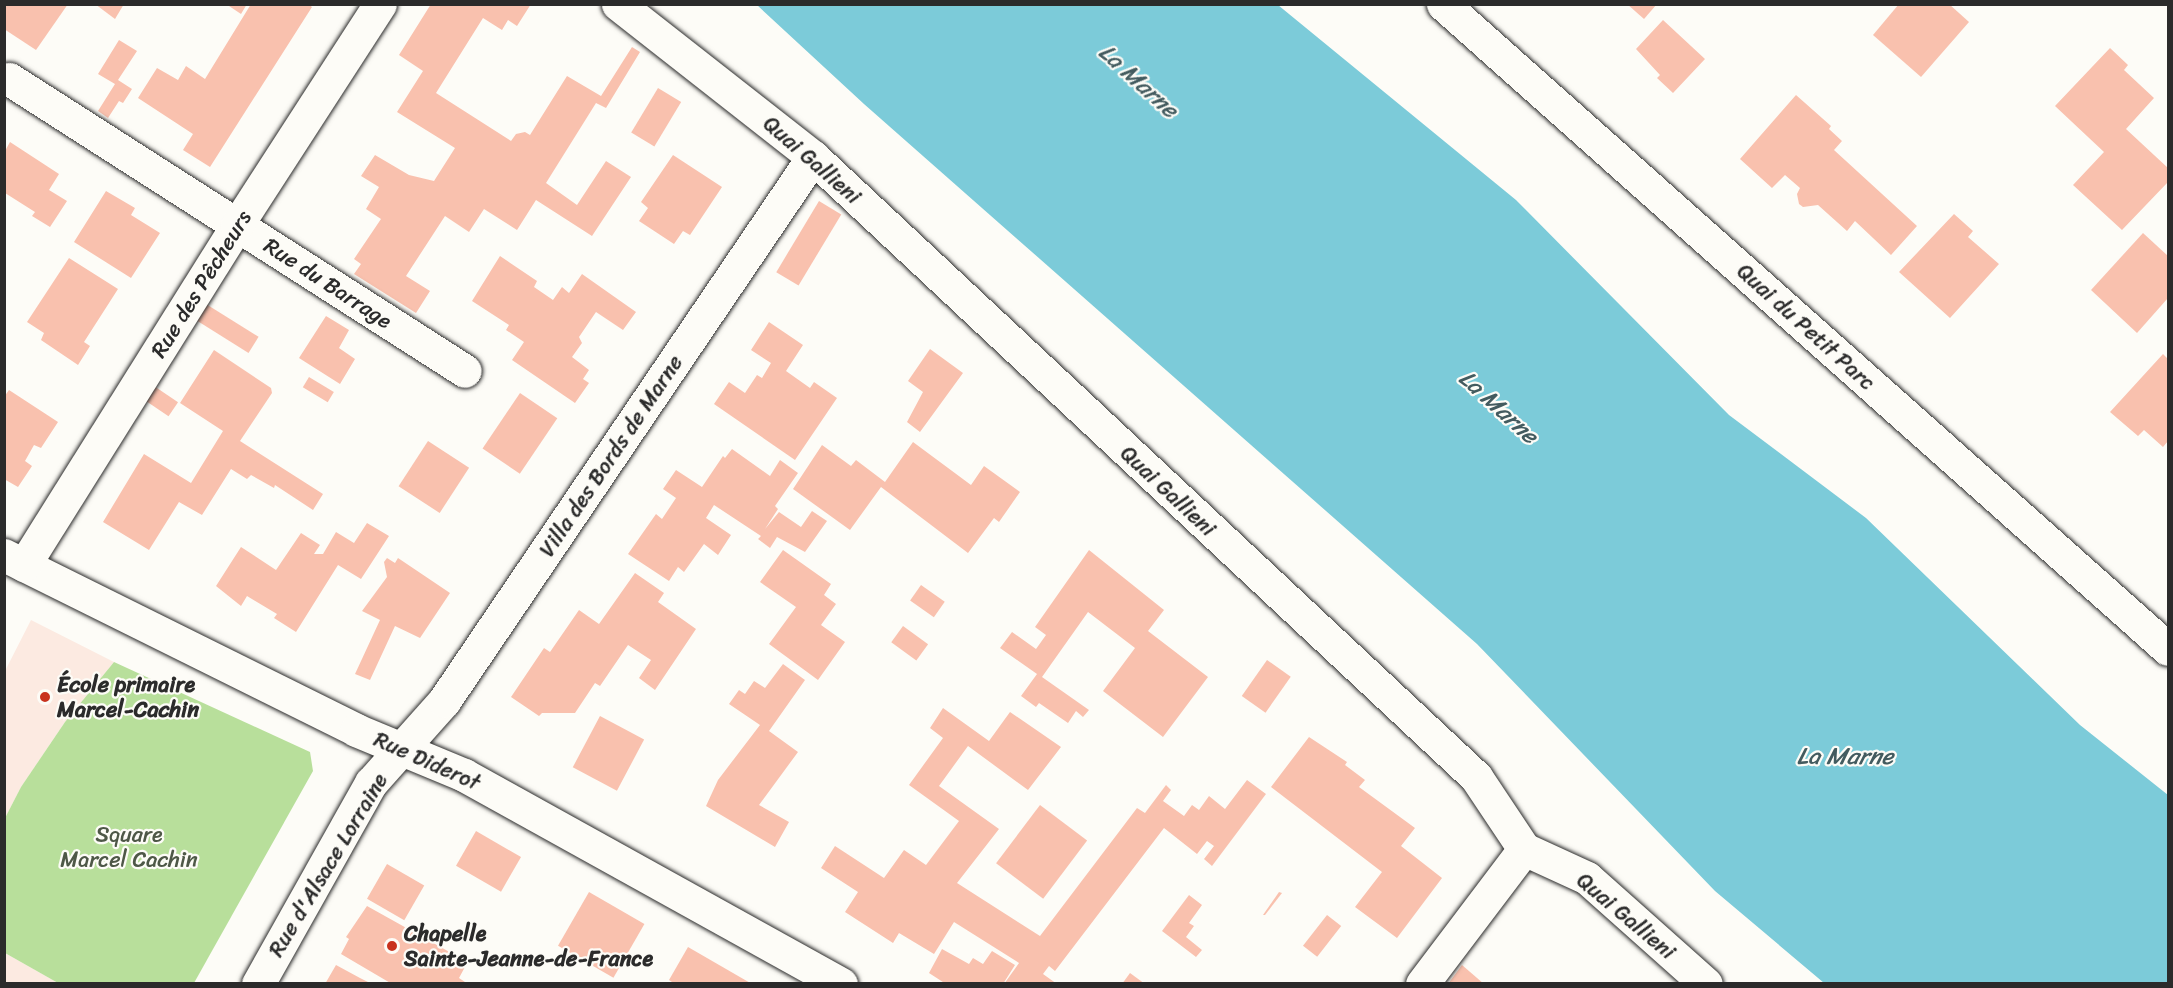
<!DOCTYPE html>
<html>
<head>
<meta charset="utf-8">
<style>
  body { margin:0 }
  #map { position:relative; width:2173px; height:988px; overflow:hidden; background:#fdfcf7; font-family:Sriracha,sans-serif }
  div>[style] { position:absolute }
  .built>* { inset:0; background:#fceae1 }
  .green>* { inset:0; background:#b8df9b }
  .water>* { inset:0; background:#7ccbd9 }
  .building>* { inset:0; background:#f9c1ae; transform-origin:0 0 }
  .roads { filter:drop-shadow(0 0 2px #2b2b2b) drop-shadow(0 0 2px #2b2b2b) }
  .minor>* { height:33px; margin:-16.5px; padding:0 16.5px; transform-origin:16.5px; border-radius:16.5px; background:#fdfcf7 }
  .dots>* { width:16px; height:16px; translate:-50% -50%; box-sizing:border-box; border:3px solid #fdfcf7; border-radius:50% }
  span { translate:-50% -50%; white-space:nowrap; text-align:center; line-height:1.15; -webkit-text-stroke:4.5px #fdfcf7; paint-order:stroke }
  .street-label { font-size:22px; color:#2b2b2b }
  .poi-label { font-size:22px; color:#2b2b2b; font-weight:700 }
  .left { translate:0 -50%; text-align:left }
  .park-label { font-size:22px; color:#4e5847 }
  .water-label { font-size:24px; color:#435b5f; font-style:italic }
  .frame { position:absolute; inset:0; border:6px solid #2b2b2b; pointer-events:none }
</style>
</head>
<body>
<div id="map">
  <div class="built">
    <i style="clip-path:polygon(31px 620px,114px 662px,65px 722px,21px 787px,5px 818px,5px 671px)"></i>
    <i style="clip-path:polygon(5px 953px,58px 983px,5px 983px)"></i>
  </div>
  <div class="green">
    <i style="clip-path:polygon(114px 662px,310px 752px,313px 771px,194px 983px,58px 983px,5px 953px,5px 818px,21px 787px,65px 722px)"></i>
  </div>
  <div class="water">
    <i style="clip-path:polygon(757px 5px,1278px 5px,1516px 200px,1729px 415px,1866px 518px,2080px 725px,2168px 795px,2168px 983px,1824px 983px,1715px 891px,1477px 644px,864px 104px)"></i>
  </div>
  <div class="building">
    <i style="clip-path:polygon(4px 4px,68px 4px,36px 50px,4px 29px)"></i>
    <i style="clip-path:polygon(95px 4px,124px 4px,115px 19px)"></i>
    <i style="clip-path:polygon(226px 4px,247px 4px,241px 14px)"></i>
    <i style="clip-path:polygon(251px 4px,308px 4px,312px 7px,210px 167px,183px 150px,193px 134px,138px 98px,157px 68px,178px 80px,186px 66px,205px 79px)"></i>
    <i style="clip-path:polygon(431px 4px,531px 4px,517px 26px,508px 20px,502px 30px,483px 18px,436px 93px,511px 141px,516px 134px,525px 132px,530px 135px,567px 76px,601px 96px,632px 47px,640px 52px,606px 108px,596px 103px,546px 183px,577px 205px,606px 161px,631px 177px,592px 236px,536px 200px,517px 230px,484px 209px,469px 232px,445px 216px,406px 276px,430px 291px,416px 313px,354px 274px,361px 264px,354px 259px,381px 219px,366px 209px,379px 187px,361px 176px,375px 155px,409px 175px,434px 181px,455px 148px,397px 112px,423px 71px,399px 55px)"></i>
    <i style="clip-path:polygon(1627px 4px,1657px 4px,1644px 19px)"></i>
    <i style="clip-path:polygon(1899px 4px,1949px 4px,1969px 22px,1921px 77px,1873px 35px)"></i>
    <i style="clip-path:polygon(1663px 20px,1705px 59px,1673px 93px,1657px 78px,1660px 75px,1636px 49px)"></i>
    <i style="clip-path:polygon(119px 40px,137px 51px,118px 80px,132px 89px,123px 103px,119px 101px,108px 118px,98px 111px,115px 84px,98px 74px)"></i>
    <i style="clip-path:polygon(2110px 48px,2128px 65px,2124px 70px,2154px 98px,2126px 129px,2168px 168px,2168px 182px,2122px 230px,2073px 185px,2104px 152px,2055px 106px)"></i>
    <i style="left:658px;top:88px;width:27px;height:52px;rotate:31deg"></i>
    <i style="clip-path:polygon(1796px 95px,1831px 126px,1829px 129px,1842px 141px,1834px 150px,1917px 226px,1891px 255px,1855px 221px,1847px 231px,1818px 205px,1803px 207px,1799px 204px,1797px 194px,1800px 188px,1785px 175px,1772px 188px,1740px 159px)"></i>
    <i style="clip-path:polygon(10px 142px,59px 174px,49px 190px,67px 201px,50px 227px,32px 216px,35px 212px,5px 193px,5px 151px)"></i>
    <i style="clip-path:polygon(673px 155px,722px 187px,690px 235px,683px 231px,674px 244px,639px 221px,648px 208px,641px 202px)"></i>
    <i style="clip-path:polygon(106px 191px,135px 208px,131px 215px,160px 233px,131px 278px,74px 242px)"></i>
    <i style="left:819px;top:201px;width:26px;height:83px;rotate:31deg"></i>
    <i style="clip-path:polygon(1954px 214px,1973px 231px,1968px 237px,1999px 264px,1950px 318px,1899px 272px)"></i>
    <i style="clip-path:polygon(2143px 233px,2168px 256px,2168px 298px,2137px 333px,2091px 290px)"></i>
    <i style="clip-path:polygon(500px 256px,537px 281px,534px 287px,553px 300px,562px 287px,569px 293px,582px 274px,636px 312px,623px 330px,596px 312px,579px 337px,582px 343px,572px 357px,589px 370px,583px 379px,589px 383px,575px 403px,512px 360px,524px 342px,506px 330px,509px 325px,472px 301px)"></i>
    <i style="clip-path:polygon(69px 258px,118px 289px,84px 342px,90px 346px,78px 365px,41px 340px,44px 333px,27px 322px)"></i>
    <i style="left:206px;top:304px;width:62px;height:19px;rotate:32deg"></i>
    <i style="clip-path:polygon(326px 316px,349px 330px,339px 348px,355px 359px,340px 384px,299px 358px)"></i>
    <i style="clip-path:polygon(769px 322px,803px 345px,786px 371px,810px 388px,814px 382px,837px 398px,795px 460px,714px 404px,729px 382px,745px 393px,757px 375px,762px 378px,771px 363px,751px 350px)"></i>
    <i style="clip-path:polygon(930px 349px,963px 373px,920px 432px,907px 422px,923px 392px,908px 381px)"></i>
    <i style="clip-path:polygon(214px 350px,271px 388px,272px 393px,240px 441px,323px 494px,313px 510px,275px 485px,274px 488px,251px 475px,247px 479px,231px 469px,202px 515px,179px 502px,149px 550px,103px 522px,144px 454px,191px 483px,223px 431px,180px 403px)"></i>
    <i style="clip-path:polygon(2163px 354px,2168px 359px,2168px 441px,2163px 447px,2144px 430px,2138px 436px,2110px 412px)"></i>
    <i style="left:309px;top:377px;width:29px;height:12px;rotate:31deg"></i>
    <i style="left:154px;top:386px;width:29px;height:17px;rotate:34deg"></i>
    <i style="clip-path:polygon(9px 390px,58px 422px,41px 448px,34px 445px,25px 461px,32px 466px,18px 487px,4px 479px,4px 397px)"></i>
    <i style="left:520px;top:393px;width:45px;height:67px;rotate:34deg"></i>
    <i style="left:428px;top:441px;width:49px;height:54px;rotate:33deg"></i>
    <i style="clip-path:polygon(913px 442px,971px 485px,984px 466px,1020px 492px,999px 522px,994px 518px,968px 553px,881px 487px,850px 530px,793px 489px,822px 445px,851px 466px,856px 460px,885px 482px)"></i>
    <i style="clip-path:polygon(732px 449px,770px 476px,780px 460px,798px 473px,775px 506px,778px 509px,765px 529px,779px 512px,801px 527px,812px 511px,827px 521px,805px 552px,777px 537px,770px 548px,758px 539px,761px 536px,714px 505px,706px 518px,731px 535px,718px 555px,704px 544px,684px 572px,678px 567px,669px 581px,628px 554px,656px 514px,662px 519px,676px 498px,663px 489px,676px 470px,702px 487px,723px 456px,725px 458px)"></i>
    <i style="clip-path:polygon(367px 523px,389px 536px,361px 579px,338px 565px,296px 632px,274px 618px,277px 614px,247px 596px,241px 606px,216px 586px,241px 547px,276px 570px,301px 533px,320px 545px,314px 554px,323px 554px,336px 532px,354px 543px)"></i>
    <i style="clip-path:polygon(783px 550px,831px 584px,824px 595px,836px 604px,821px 625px,845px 642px,818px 680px,769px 644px,796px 607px,760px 582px)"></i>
    <i style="clip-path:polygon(1089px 550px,1164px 610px,1148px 631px,1208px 677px,1163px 737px,1103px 691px,1135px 648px,1088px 612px,1042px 677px,1089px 710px,1083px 717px,1076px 711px,1068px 723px,1039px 703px,1036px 707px,1021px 696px,1037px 674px,1000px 648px,1012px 632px,1036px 649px,1046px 635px,1035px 627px)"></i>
    <i style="clip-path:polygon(387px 558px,395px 563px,398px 558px,450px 593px,420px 638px,395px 626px,370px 680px,355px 674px,380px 620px,362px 611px,387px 577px,384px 562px)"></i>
    <i style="clip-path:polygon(635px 573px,664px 593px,658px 602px,696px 629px,655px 690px,639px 678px,651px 660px,628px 645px,600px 686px,595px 683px,575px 713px,542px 713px,539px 716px,511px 697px,544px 648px,550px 652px,579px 610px,599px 624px)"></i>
    <i style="left:921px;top:585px;width:29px;height:19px;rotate:35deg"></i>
    <i style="left:903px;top:626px;width:31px;height:20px;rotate:36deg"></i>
    <i style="left:1267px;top:660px;width:29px;height:44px;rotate:35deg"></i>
    <i style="clip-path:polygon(783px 664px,805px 680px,769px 731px,798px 752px,759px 805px,789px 822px,775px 847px,706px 806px,718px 780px,760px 725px,729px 704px,739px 690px,745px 694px,754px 681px,765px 688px)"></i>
    <i style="clip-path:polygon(943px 708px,989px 741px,1010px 712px,1061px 747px,1028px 790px,968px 746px,939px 786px,999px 829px,957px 883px,1040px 936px,1137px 808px,1145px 813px,1166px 785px,1171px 790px,1163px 801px,1184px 816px,1192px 805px,1199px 810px,1209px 796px,1225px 809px,1247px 780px,1266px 794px,1212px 866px,1204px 859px,1214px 846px,1207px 841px,1197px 854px,1164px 828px,1055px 971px,1049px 966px,1043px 974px,1057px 984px,1004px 984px,1019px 963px,954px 922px,934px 954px,899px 933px,893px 943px,845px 912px,858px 892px,821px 868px,835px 846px,884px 878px,904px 850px,926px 865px,959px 821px,909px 785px,943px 738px,930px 728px)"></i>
    <i style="left:600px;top:716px;width:50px;height:58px;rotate:28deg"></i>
    <i style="clip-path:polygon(1309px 737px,1347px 762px,1345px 765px,1365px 780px,1359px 787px,1415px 828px,1401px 846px,1442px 878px,1397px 938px,1355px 907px,1382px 872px,1271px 787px)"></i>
    <i style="left:1040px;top:805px;width:59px;height:73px;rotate:37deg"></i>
    <i style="left:476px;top:831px;width:52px;height:40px;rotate:30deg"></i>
    <i style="left:387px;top:864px;width:43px;height:40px;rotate:30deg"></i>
    <i style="left:589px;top:892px;width:64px;height:62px;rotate:30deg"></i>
    <i style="clip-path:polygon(1279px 892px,1282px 893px,1265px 915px,1263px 915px)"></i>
    <i style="clip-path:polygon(1189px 895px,1202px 905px,1189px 923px,1194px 926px,1186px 937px,1202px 950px,1196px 957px,1162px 931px)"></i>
    <i style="clip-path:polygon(367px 906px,462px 959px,460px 962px,466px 965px,459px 978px,468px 984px,392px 984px,341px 954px,349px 939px,346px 937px)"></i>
    <i style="left:1327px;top:915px;width:18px;height:39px;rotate:38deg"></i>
    <i style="clip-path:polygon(688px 947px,752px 984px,675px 984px,669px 980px)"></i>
    <i style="clip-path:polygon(942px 949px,969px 964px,973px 958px,983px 964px,992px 951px,1015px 965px,1003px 984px,946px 984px,929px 973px)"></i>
    <i style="clip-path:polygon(336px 965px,360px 978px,372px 984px,325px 984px)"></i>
    <i style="clip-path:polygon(1462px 965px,1484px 984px,1448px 984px)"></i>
    <i style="clip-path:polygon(1130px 973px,1145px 984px,1122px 984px)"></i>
  </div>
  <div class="roads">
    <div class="minor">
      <i style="left:618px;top:4px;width:248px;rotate:38.1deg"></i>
      <i style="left:813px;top:157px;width:908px;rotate:43.08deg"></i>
      <i style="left:1476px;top:777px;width:87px;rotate:56.3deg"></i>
      <i style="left:1524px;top:849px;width:69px;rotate:24.7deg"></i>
      <i style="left:1587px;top:878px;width:159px;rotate:41.7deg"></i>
      <i style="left:1443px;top:4px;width:970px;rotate:41.66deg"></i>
      <i style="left:9px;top:79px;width:541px;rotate:32.63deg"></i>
      <i style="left:4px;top:555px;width:393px;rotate:26.4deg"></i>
      <i style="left:356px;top:730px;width:117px;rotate:22.6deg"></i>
      <i style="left:464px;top:775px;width:431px;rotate:29deg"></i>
      <i style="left:24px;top:565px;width:401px;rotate:-57.9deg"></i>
      <i style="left:237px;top:225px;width:263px;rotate:-57.1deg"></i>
      <i style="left:258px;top:984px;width:231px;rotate:-60.7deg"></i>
      <i style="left:371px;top:783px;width:110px;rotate:-48.3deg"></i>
      <i style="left:444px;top:701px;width:657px;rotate:-55.85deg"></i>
      <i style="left:1422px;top:984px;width:169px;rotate:-52.9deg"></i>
    </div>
  </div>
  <div class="dots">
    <i style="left:45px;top:697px;background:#c8321e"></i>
    <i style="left:392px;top:946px;background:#c8321e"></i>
  </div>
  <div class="street-label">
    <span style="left:812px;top:160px;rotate:41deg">Quai Gallieni</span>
    <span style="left:328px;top:283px;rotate:33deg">Rue du Barrage</span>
    <span style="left:201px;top:284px;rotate:-58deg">Rue des Pêcheurs</span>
    <span style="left:1806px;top:327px;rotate:42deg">Quai du Petit Parc</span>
    <span style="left:611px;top:456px;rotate:-56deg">Villa des Bords de Marne</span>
    <span style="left:1168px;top:491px;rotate:43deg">Quai Gallieni</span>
    <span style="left:427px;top:761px;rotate:24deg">Rue Diderot</span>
    <span style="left:328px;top:865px;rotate:-59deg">Rue d'Alsace Lorraine</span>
    <span style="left:1626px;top:916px;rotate:40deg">Quai Gallieni</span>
  </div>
  <div class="poi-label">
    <span class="left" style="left:57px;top:697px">École primaire<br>Marcel-Cachin</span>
    <span class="left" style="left:404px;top:946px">Chapelle<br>Sainte-Jeanne-de-France</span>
  </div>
  <div class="park-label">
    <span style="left:129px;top:847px">Square<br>Marcel Cachin</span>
  </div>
  <div class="water-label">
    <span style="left:1138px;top:81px;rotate:42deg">La Marne</span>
    <span style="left:1498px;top:407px;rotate:42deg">La Marne</span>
    <span style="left:1845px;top:757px">La Marne</span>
  </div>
  <div class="frame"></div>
</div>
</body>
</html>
